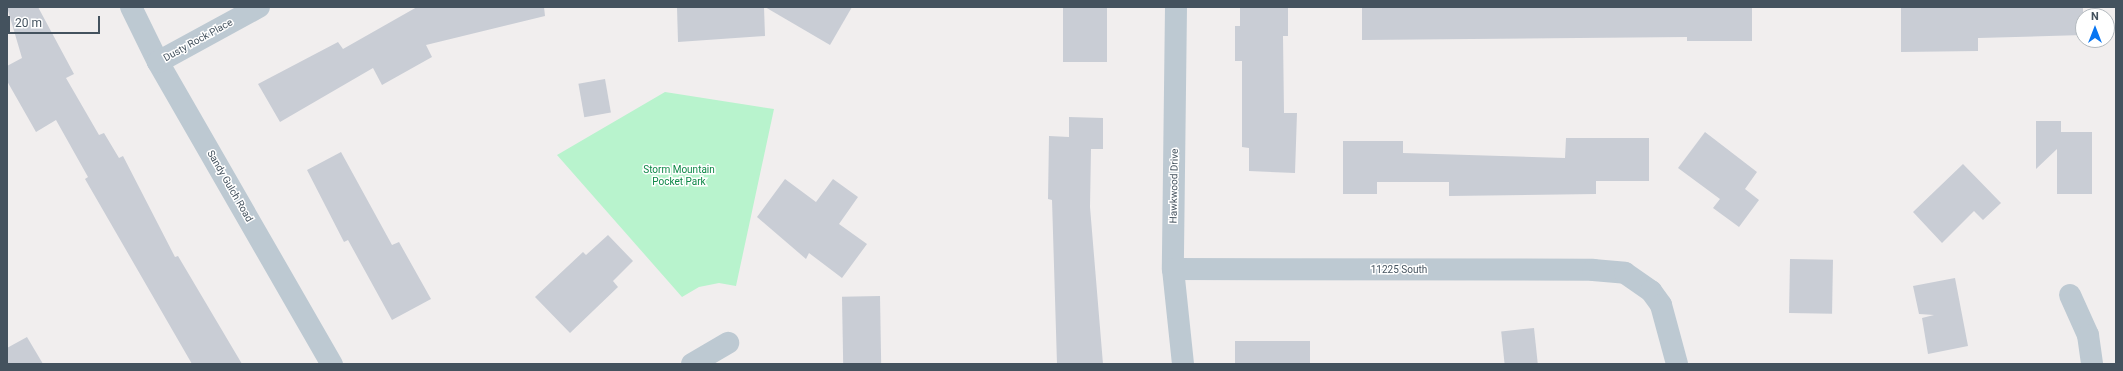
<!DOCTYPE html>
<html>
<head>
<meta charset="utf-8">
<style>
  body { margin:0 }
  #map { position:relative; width:2123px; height:371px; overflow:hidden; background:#f1eeee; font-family:Roboto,sans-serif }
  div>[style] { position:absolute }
  .green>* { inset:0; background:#b8f3cd }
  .building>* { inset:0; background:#c9cdd5; transform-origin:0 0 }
  .minor>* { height:22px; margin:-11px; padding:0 11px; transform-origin:11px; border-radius:11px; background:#bdc9d2 }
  span { translate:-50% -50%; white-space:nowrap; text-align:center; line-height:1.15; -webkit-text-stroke:3px #fff; paint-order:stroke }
  .street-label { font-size:10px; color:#44525e }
  .park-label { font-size:10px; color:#0d8746 }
  .frame { position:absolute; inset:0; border:8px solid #44525e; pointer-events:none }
  .north { position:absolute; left:2075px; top:8px; width:40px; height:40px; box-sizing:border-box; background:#fff; border:1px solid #b4babf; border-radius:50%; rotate:0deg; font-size:11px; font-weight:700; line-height:16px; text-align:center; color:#44525e }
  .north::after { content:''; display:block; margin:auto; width:14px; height:18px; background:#0775f2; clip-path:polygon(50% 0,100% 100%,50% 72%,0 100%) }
  .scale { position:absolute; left:8px; top:16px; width:92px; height:18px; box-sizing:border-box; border:2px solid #44525e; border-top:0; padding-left:5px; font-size:12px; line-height:14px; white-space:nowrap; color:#44525e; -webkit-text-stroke:3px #fff; paint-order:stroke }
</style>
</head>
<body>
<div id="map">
  <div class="green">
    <i style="clip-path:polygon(665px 92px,774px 109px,736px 286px,719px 283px,699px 287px,682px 297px,557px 155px)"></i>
  </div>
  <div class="building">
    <i style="clip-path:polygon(7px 7px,38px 7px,74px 74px,66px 78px,99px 135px,104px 133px,119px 158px,123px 156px,175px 257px,178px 256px,242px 364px,192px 364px,85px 179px,88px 177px,56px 120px,36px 132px,7px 81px,7px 66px,22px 58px)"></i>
    <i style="clip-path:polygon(417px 7px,544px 7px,545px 16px,426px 45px,432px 57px,382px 85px,373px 68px,280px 122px,258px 84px,338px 42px,343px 49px)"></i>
    <i style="clip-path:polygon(677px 7px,764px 7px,765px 36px,678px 42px)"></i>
    <i style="clip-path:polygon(765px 7px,852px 7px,830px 45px)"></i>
    <i style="left:1063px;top:7px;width:44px;height:55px"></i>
    <i style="clip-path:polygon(1240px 7px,1288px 7px,1288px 36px,1283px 36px,1284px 113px,1297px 113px,1295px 173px,1249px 171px,1249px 148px,1242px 147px,1242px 61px,1235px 61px,1235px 26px,1240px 26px)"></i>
    <i style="clip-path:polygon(1362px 7px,1752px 7px,1752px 41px,1687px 41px,1687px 37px,1362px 40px)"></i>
    <i style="clip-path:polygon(1901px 7px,2083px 7px,2083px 35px,1978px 38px,1978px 51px,1901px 52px)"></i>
    <i style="left:605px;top:79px;width:34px;height:27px;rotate:80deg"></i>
    <i style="clip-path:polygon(1069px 117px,1103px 118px,1103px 149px,1091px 149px,1090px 207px,1103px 364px,1057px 364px,1052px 200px,1048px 199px,1049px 136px,1069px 137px)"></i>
    <i style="clip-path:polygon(2036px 121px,2061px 121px,2061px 132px,2092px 132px,2092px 194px,2057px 194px,2057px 149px,2036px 169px)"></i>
    <i style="clip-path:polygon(1705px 132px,1757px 172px,1745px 189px,1759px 200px,1739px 227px,1713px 208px,1720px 199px,1678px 168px)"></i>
    <i style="clip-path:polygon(1566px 138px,1649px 138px,1649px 181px,1596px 181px,1596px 194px,1449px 196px,1449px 182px,1377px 182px,1377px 194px,1343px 194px,1343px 141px,1403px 141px,1403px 153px,1565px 158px)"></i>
    <i style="clip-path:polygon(341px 152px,392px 245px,399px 242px,431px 299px,392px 320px,348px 240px,344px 242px,307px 170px)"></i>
    <i style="clip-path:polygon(1963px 164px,2001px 203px,1983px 220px,1974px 211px,1942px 243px,1913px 212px)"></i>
    <i style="clip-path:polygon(785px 179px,816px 202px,833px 179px,858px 197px,839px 224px,867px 244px,842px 278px,809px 253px,806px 259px,757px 217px)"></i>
    <i style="clip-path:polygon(608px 235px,633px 261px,613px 281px,618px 287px,570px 333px,535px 297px,583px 252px,586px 255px)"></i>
    <i style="left:1790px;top:259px;width:43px;height:54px;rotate:1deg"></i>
    <i style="clip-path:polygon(1955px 278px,1968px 346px,1928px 354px,1922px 318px,1934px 315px,1919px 314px,1913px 286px)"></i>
    <i style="left:880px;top:296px;width:68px;height:38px;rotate:89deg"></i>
    <i style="left:1534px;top:328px;width:36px;height:33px;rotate:84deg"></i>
    <i style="clip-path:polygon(27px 337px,43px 364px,7px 364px,7px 348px)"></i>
    <i style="left:1310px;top:341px;width:23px;height:75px;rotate:90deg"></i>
  </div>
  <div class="minor">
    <i style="left:131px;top:7px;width:61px;rotate:63.9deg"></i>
    <i style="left:158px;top:62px;width:349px;rotate:60.1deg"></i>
    <i style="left:1176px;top:7px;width:262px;rotate:90.7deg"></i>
    <i style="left:1173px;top:269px;width:96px;rotate:84deg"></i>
    <i style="left:158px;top:62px;width:115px;rotate:-28.6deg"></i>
    <i style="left:1173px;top:269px;width:420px;rotate:0.1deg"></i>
    <i style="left:1593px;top:270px;width:32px;rotate:5deg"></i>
    <i style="left:1625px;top:273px;width:32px;rotate:35deg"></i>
    <i style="left:1651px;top:291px;width:17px;rotate:54deg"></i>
    <i style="left:1661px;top:305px;width:61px;rotate:74.8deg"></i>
    <i style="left:2070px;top:295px;width:44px;rotate:65.8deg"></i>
    <i style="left:2088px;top:335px;width:29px;rotate:82deg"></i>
    <i style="left:692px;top:364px;width:42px;rotate:-30.3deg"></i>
  </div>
  <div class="street-label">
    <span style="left:198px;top:40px;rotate:-29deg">Dusty Rock Place</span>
    <span style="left:230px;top:186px;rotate:60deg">Sandy Gulch Road</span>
    <span style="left:1174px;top:186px;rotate:-89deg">Hawkwood Drive</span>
    <span style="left:1399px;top:270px">11225 South</span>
  </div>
  <div class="park-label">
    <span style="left:679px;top:175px">Storm Mountain<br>Pocket Park</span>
  </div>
  <div class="frame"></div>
  <div class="north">N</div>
  <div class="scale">20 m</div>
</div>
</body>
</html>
